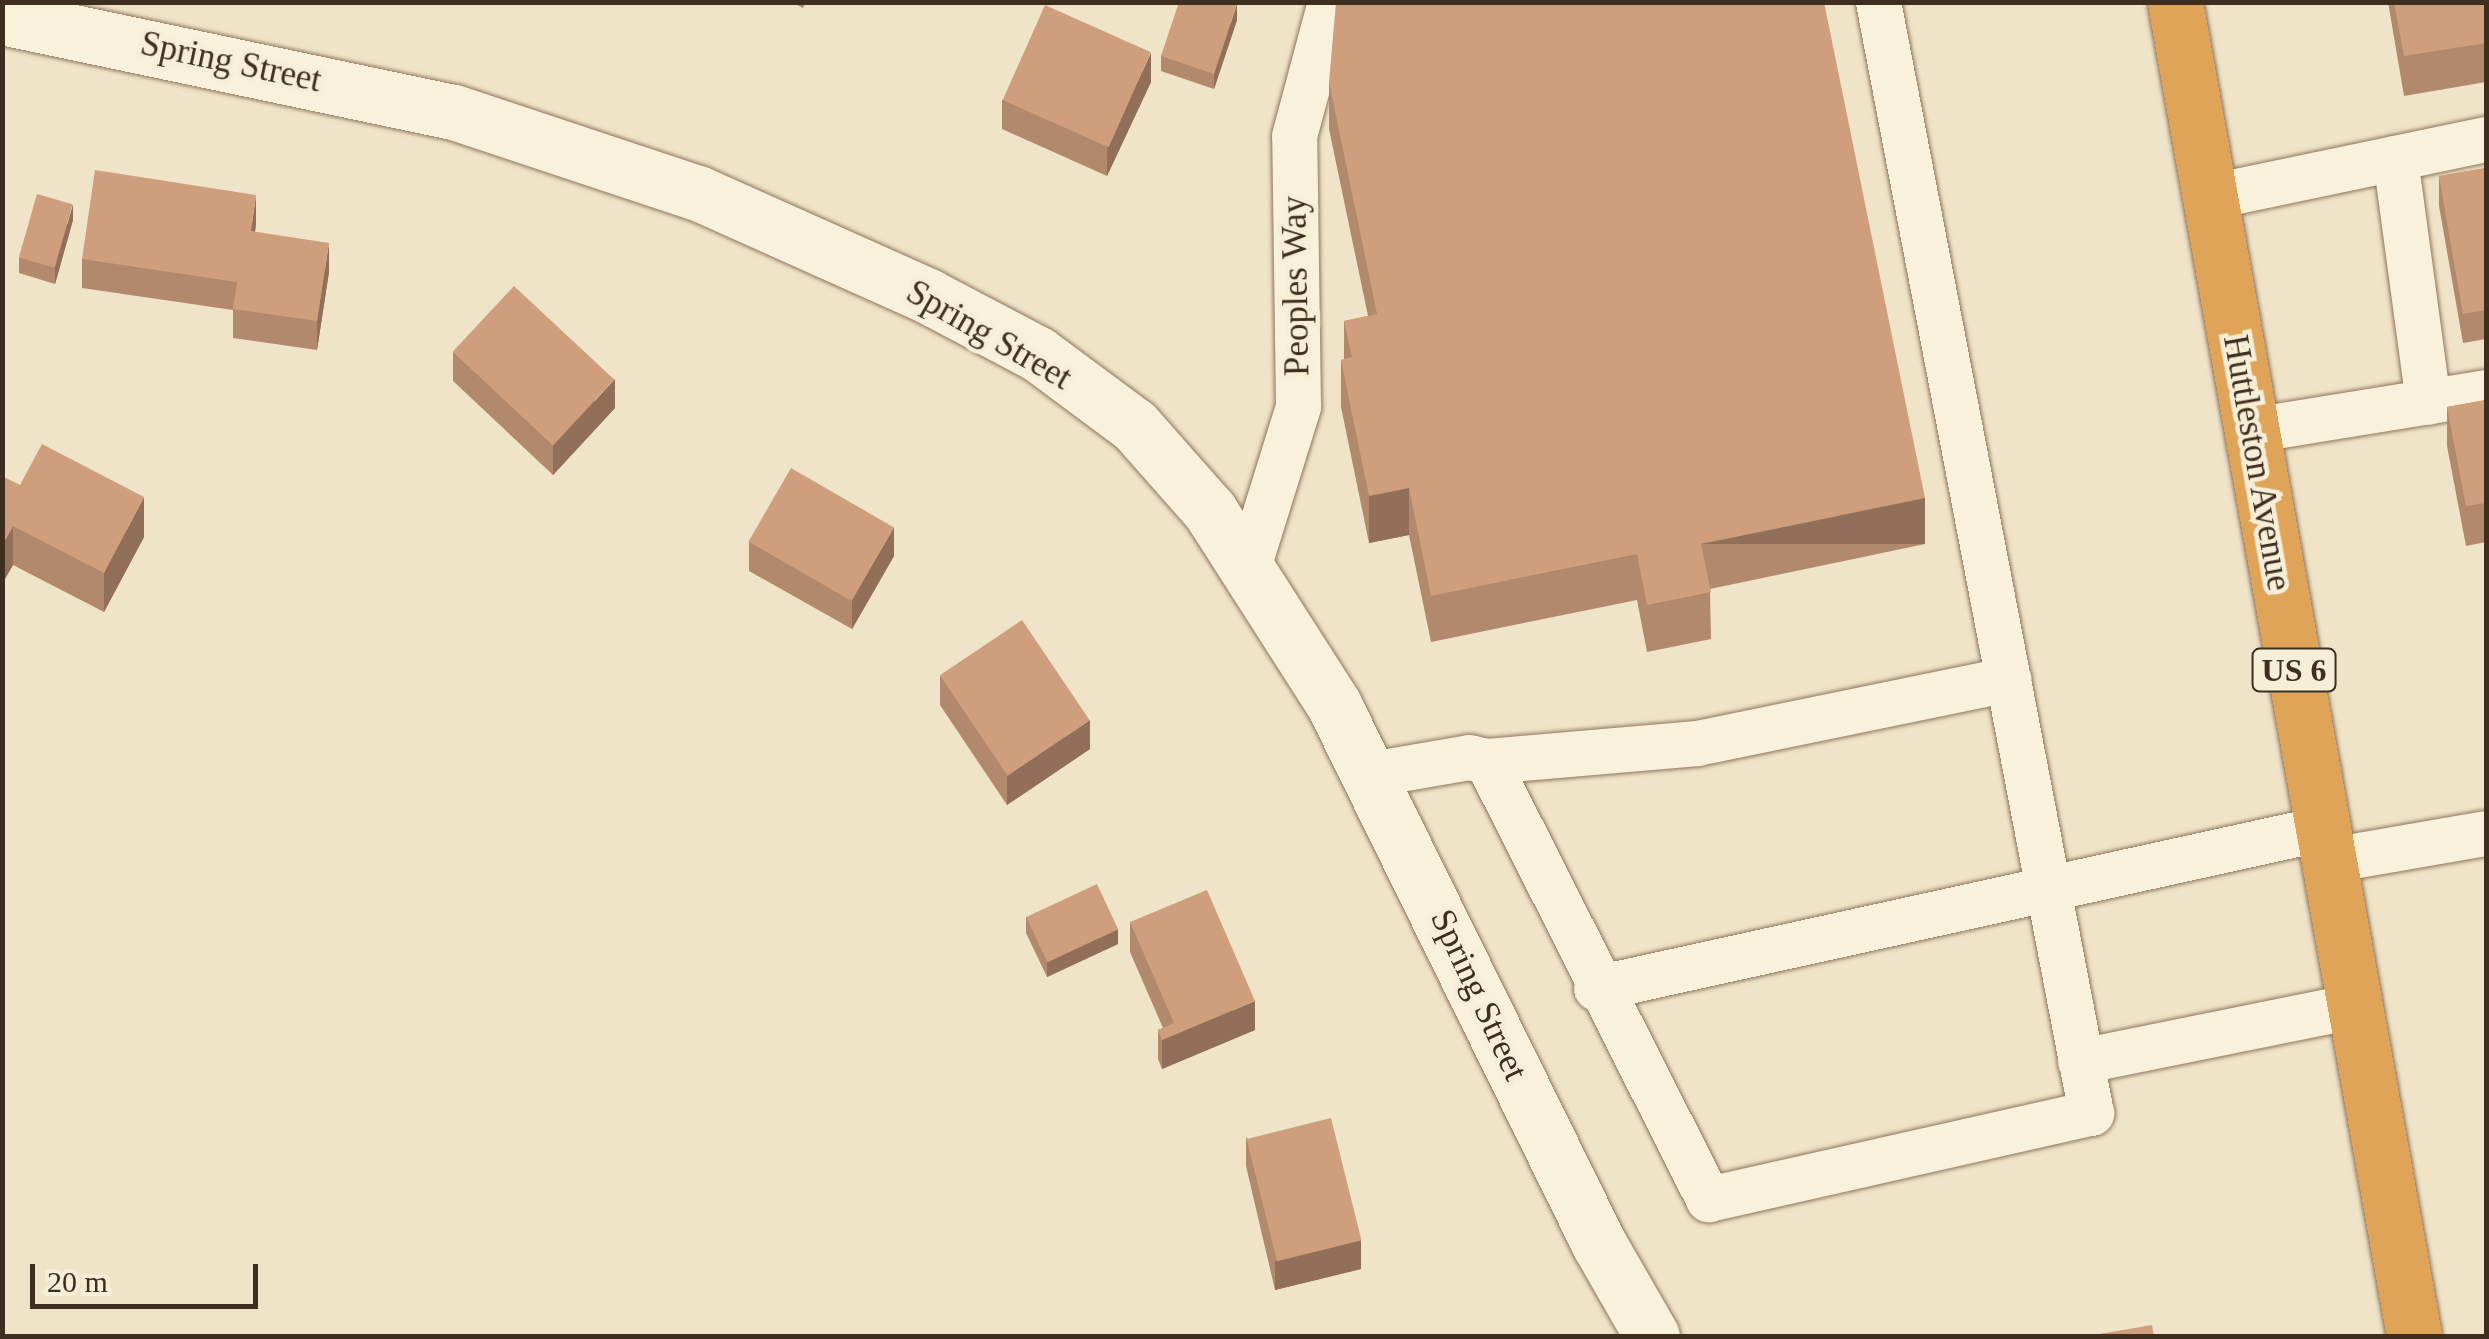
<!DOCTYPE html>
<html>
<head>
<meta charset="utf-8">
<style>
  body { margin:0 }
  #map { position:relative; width:2489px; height:1339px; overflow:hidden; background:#f0e4c8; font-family:Georgia,serif }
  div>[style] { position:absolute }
  .roads { filter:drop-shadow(0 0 2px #8d765c) drop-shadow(0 0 2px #8d765c) }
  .lane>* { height:45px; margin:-22.5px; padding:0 22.5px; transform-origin:22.5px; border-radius:22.5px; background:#faf1dc }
  .street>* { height:55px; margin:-27.5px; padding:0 27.5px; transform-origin:27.5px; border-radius:27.5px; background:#faf1dc }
  .highway>* { height:55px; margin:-27.5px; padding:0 27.5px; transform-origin:27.5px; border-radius:27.5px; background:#e0a458 }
  .wall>* { inset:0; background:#b2896c }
  .shaded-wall>* { inset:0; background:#916f58; transform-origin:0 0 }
  .building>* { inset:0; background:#cf9f7d; transform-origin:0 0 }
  span { translate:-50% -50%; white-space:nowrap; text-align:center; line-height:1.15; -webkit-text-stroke:9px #f7eed8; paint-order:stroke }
  .shield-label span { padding:2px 8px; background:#f7eed8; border:2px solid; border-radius:8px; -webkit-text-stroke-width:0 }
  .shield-label { font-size:32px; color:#3d2e20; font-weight:700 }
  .street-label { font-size:35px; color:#3d2e20 }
  .frame { position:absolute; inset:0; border:5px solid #3d2e20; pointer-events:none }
  .scale { position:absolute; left:30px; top:1264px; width:228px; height:45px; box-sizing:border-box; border:5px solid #3d2e20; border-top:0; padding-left:12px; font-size:30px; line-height:35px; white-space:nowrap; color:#3d2e20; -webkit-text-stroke:8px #f7eed8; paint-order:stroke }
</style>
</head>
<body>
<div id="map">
  <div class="roads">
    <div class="lane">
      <i style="left:2395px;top:158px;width:246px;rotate:82.3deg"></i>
      <i style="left:2208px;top:197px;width:284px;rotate:-11.8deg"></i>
      <i style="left:2251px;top:430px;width:238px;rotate:-9.2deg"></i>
      <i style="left:1248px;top:567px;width:169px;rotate:-72.7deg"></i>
      <i style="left:1298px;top:406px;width:270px;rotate:-90.8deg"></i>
      <i style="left:1294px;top:136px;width:139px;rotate:-75deg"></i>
      <i style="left:1487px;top:761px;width:491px;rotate:63.2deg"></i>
      <i style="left:1708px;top:1199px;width:393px;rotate:-12.7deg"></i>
      <i style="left:2091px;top:1113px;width:1131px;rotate:-100.85deg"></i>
      <i style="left:1371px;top:774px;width:99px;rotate:-9.8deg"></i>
      <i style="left:1469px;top:757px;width:18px;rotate:13deg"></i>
      <i style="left:1487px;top:761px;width:211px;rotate:-4.9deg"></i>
      <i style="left:1697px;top:743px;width:318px;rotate:-11.6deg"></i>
      <i style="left:2329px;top:860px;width:159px;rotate:-9.8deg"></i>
      <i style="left:1596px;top:988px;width:744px;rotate:-12.41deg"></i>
      <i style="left:2080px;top:1061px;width:279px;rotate:-11.4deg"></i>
    </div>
    <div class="street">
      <i style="left:2px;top:17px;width:462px;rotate:11.9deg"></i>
      <i style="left:454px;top:112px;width:257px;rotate:18.4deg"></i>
      <i style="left:698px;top:193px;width:252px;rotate:24.1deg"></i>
      <i style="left:928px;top:296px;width:124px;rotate:27.8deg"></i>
      <i style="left:1038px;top:354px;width:121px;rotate:36.6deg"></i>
      <i style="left:1135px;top:426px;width:113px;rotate:48.6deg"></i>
      <i style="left:1210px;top:511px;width:230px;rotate:57.4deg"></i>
      <i style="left:1334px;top:705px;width:601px;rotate:63.82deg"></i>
      <i style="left:1599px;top:1244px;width:106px;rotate:60.1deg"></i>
    </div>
    <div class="highway">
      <i style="left:2175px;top:2px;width:1355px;rotate:79.84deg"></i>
    </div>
  </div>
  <div class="wall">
    <i style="clip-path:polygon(791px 2px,806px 2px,803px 8px)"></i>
    <i style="clip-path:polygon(2388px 2px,2486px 2px,2486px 82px,2404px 96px)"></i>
    <i style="clip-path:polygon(1237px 20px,1214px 89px,1161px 71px,1161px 56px)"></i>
    <i style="clip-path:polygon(1151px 82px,1107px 176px,1002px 129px,1002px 100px)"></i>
    <i style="clip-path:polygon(1329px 82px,1925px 544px,1710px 589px,1711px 639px,1647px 652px,1637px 600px,1431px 642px,1409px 535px,1369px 543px,1341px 407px,1341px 360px,1344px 359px,1344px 321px,1368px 316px,1329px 129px)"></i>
    <i style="clip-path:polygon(2486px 168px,2486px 339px,2463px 343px,2439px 206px,2439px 176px)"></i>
    <i style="clip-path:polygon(73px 220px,55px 284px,19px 273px,19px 258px)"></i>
    <i style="clip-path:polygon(256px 224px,255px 232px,329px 272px,317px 350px,233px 338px,233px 310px,82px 288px,82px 259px)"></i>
    <i style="clip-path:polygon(453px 352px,615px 408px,553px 475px,453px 381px)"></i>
    <i style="clip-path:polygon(2486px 400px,2486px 542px,2466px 546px,2447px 446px,2447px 407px)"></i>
    <i style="clip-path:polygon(20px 485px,144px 537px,104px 612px,13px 565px,2px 584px)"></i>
    <i style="clip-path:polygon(749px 542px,894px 556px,852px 629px,749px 571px)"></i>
    <i style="clip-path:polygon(940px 676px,1090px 749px,1007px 805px,940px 705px)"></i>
    <i style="clip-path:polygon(1026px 917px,1118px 944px,1047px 977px,1026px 933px)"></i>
    <i style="clip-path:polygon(1130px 922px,1255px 1030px,1162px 1069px,1158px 1059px,1158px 1030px,1163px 1028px,1130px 952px)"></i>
    <i style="clip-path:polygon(1246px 1137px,1361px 1269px,1275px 1290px,1246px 1166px)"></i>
  </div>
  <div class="shaded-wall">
    <i style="clip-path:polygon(1237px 4px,1237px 20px,1214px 89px,1214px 74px)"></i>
    <i style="clip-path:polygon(1151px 53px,1151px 82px,1107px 176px,1107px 147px)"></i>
    <i style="clip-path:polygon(256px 195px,256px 224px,251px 260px,251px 231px)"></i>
    <i style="clip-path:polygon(73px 204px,73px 220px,55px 284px,55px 268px)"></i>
    <i style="clip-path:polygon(329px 243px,329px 272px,317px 350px,317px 321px)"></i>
    <i style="clip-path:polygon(615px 379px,615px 408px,553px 475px,553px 446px)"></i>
    <i style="clip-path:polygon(1409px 488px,1409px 535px,1369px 543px,1369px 496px)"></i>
    <i style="clip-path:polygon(144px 497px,144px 537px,104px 612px,104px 573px)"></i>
    <i style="left:1925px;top:498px;width:46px;height:229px;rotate:90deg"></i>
    <i style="clip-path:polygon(13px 526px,13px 565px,2px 584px,2px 545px)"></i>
    <i style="clip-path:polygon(894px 527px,894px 556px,852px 629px,852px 600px)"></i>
    <i style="clip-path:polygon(1090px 720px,1090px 749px,1007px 805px,1007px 776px)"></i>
    <i style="clip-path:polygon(1118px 929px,1118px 944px,1047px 977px,1047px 962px)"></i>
    <i style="clip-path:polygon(1255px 1001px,1255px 1030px,1162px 1069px,1162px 1040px)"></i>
    <i style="clip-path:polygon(1361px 1240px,1361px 1269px,1275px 1290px,1275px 1261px)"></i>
  </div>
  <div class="building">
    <i style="clip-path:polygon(1179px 2px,1233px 2px,1237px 4px,1214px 74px,1161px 56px)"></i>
    <i style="clip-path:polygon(1336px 2px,1403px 4px,1403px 2px,1824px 2px,1925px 498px,1701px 544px,1711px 592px,1647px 605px,1637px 554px,1431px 596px,1409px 488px,1369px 496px,1341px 360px,1352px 357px,1344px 321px,1377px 314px,1329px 82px)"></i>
    <i style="clip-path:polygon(2394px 2px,2486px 2px,2486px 43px,2404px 56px)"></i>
    <i style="left:1045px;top:5px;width:116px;height:104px;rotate:24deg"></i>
    <i style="clip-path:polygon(2486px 168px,2486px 310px,2463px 314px,2439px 176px)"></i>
    <i style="clip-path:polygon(95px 170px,256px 195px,251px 231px,329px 243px,317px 321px,233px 309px,237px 282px,82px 259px)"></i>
    <i style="left:37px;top:194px;width:37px;height:66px;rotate:16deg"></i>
    <i style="left:514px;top:286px;width:137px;height:90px;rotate:43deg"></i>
    <i style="clip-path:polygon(2486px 400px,2486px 503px,2466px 506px,2447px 407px)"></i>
    <i style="clip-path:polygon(42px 444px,144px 497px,104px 573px,13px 526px,2px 545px,2px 476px,20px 485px)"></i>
    <i style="left:791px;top:468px;width:119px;height:85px;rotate:30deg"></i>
    <i style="left:1022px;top:620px;width:121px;height:99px;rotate:56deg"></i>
    <i style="left:1097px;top:884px;width:50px;height:78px;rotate:65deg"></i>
    <i style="clip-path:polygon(1207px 890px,1255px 1001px,1162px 1040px,1158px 1030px,1174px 1023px,1130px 922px)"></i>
    <i style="left:1331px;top:1118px;width:126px;height:87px;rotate:76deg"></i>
    <i style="clip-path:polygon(2152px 1325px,2154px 1336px,2088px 1336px)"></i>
  </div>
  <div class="shield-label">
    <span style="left:2294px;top:670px">US 6</span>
  </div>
  <div class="street-label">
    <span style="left:231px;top:62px;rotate:12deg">Spring Street</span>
    <span style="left:1296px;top:286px;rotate:-91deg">Peoples Way</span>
    <span style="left:989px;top:335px;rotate:30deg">Spring Street</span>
    <span style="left:2257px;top:463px;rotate:80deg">Huttleston Avenue</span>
    <span style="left:1479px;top:995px;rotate:65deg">Spring Street</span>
  </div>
  <div class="frame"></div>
  <div class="scale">20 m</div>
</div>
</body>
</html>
